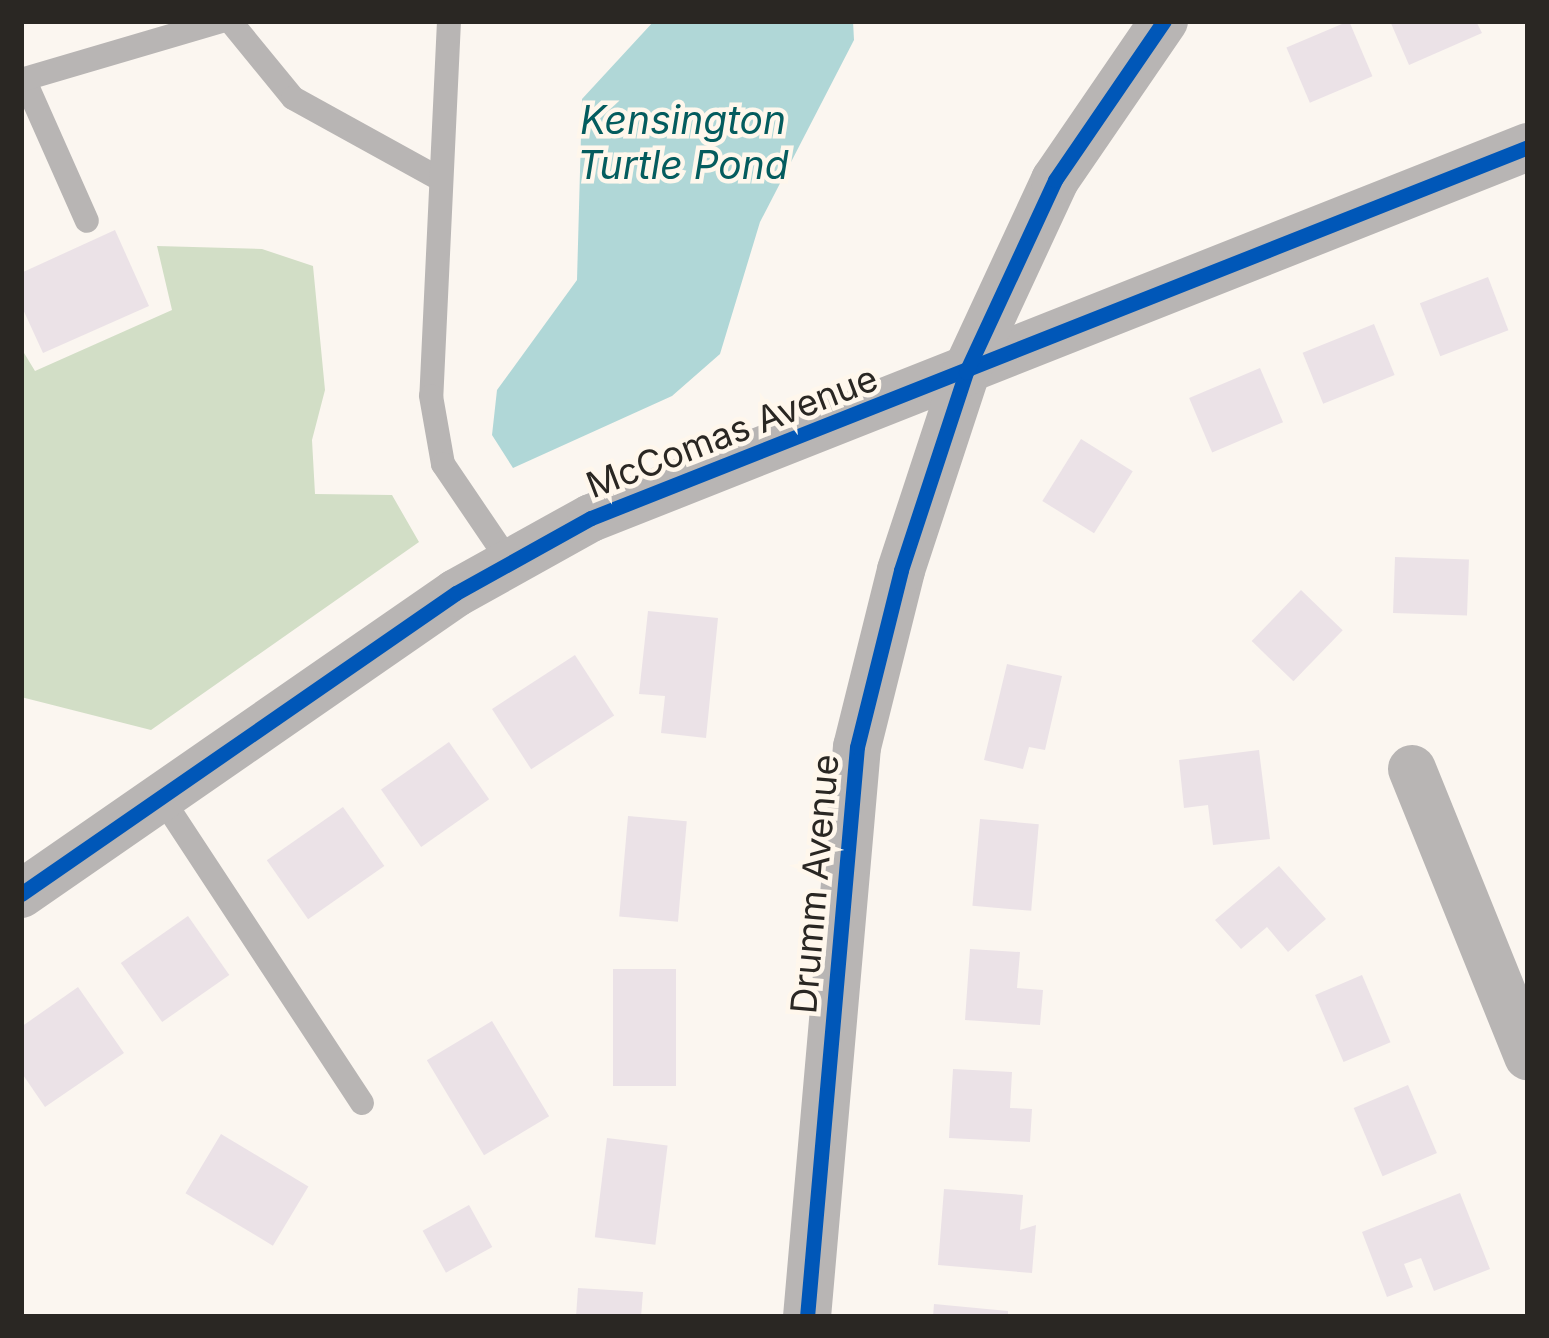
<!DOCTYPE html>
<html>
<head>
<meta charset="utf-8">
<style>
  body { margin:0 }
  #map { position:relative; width:1549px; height:1338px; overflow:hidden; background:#fbf6f0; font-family:Inter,sans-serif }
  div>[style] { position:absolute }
  .forest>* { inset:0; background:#d2dec6 }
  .water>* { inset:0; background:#b0d7d7 }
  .building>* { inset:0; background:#ebe2e7; transform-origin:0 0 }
  .service>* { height:24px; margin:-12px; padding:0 12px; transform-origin:12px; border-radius:12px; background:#b8b5b4 }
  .minor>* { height:48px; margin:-24px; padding:0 24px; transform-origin:24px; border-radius:24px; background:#b8b5b4 }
  .cycleway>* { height:15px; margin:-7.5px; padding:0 7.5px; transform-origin:7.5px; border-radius:7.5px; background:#0057b8 }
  span { translate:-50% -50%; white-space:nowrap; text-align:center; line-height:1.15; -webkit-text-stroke:9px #fff7ec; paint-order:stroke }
  .street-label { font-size:36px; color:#2a2723 }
  .water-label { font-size:39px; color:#045c5e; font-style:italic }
  .frame { position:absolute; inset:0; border:24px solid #2a2723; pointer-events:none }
</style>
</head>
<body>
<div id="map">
  <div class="forest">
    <i style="clip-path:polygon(157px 246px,262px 249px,313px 266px,325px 390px,312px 440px,315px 494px,392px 495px,419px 542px,151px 730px,21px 697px,21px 348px,35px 371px,172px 310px)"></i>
  </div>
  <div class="water">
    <i style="clip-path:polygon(654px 21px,853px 21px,854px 40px,760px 222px,720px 354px,672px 396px,513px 468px,492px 435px,497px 390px,577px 280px,582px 99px)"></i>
  </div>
  <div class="building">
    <i style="left:1349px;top:21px;width:60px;height:68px;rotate:67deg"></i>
    <i style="clip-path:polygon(1390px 21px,1476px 21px,1482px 33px,1409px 65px)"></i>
    <i style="clip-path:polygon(115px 230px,149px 306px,43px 353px,21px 305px,21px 273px)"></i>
    <i style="left:1488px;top:277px;width:57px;height:73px;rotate:69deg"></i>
    <i style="left:1374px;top:324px;width:55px;height:77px;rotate:68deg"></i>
    <i style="left:1260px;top:368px;width:59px;height:77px;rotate:67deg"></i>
    <i style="left:1081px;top:439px;width:61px;height:73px;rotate:32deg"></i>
    <i style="left:1395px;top:557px;width:74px;height:56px;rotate:2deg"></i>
    <i style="left:1301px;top:590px;width:58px;height:71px;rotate:44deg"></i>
    <i style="clip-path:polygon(648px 611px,718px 618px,706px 738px,661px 733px,665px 696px,639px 694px)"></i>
    <i style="left:575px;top:655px;width:72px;height:99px;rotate:57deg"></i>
    <i style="clip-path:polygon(1007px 664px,1062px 676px,1045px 750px,1029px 747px,1023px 769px,984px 760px)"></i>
    <i style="left:449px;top:742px;width:70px;height:83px;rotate:55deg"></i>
    <i style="clip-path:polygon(1259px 750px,1270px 839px,1213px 845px,1208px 805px,1184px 808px,1179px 760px)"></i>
    <i style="left:343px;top:807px;width:72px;height:93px;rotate:55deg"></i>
    <i style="left:628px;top:816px;width:59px;height:101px;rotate:5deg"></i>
    <i style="left:980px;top:819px;width:59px;height:87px;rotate:5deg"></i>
    <i style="clip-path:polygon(1279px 866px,1326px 919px,1288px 952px,1267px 927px,1241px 949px,1215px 920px)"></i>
    <i style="left:188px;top:916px;width:72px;height:82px;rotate:55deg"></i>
    <i style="clip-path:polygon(970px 949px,1020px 952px,1017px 988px,1043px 990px,1040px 1025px,965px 1020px)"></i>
    <i style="left:613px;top:969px;width:63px;height:117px"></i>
    <i style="left:1362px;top:975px;width:73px;height:51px;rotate:67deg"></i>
    <i style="clip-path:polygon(78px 987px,124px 1053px,45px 1107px,21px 1072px,21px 1027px)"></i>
    <i style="left:492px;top:1021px;width:111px;height:76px;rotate:59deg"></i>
    <i style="clip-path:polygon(953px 1069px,1012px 1072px,1010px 1108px,1032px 1109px,1030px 1142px,949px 1138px)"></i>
    <i style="left:1408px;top:1085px;width:74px;height:59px;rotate:67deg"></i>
    <i style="left:221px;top:1134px;width:102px;height:69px;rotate:31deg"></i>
    <i style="left:607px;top:1138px;width:61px;height:100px;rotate:7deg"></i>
    <i style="clip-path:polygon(944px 1189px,1023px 1195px,1020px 1230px,1036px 1225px,1032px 1273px,938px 1265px)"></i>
    <i style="clip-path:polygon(1460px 1193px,1490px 1269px,1434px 1291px,1421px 1258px,1404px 1264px,1413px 1287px,1387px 1297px,1362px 1232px)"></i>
    <i style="left:469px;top:1205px;width:48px;height:53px;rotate:61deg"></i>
    <i style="clip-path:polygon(578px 1288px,643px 1292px,641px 1317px,576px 1317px)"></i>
    <i style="clip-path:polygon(934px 1304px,1008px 1311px,1008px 1317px,933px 1317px)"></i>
  </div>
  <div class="service">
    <i style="left:230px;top:21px;width:99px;rotate:50.7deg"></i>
    <i style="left:293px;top:98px;width:163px;rotate:28.9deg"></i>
    <i style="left:449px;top:21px;width:375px;rotate:92.7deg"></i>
    <i style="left:431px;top:396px;width:69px;rotate:80deg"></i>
    <i style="left:443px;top:464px;width:120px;rotate:55.9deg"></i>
    <i style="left:24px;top:79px;width:155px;rotate:66.1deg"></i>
    <i style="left:21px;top:80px;width:209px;rotate:-16.4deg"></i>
    <i style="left:161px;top:797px;width:366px;rotate:56.7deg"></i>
  </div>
  <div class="minor">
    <i style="left:1412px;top:769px;width:310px;rotate:68deg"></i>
    <i style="left:21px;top:894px;width:529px;rotate:-34.68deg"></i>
    <i style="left:456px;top:593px;width:154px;rotate:-29.1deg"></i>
    <i style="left:591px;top:518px;width:1008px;rotate:-21.6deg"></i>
    <i style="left:807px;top:1317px;width:572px;rotate:-84.99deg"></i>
    <i style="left:857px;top:747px;width:182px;rotate:-76deg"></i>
    <i style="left:901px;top:570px;width:208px;rotate:-71.8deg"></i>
    <i style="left:966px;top:372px;width:212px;rotate:-65.1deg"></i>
    <i style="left:1055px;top:180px;width:193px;rotate:-55.6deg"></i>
  </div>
  <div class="cycleway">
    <i style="left:21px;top:894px;width:529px;rotate:-34.68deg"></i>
    <i style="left:456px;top:593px;width:154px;rotate:-29.1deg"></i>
    <i style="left:591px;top:518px;width:1008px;rotate:-21.6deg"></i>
    <i style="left:807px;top:1317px;width:572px;rotate:-84.99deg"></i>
    <i style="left:857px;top:747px;width:182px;rotate:-76deg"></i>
    <i style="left:901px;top:570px;width:208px;rotate:-71.8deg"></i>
    <i style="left:966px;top:372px;width:212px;rotate:-65.1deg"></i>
    <i style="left:1055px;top:180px;width:193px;rotate:-55.6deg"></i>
  </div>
  <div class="street-label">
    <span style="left:732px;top:432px;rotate:-21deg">McComas Avenue</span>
    <span style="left:815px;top:884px;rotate:-85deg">Drumm Avenue</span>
  </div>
  <div class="water-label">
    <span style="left:683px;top:143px">Kensington<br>Turtle Pond</span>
  </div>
  <div class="frame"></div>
</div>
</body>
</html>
